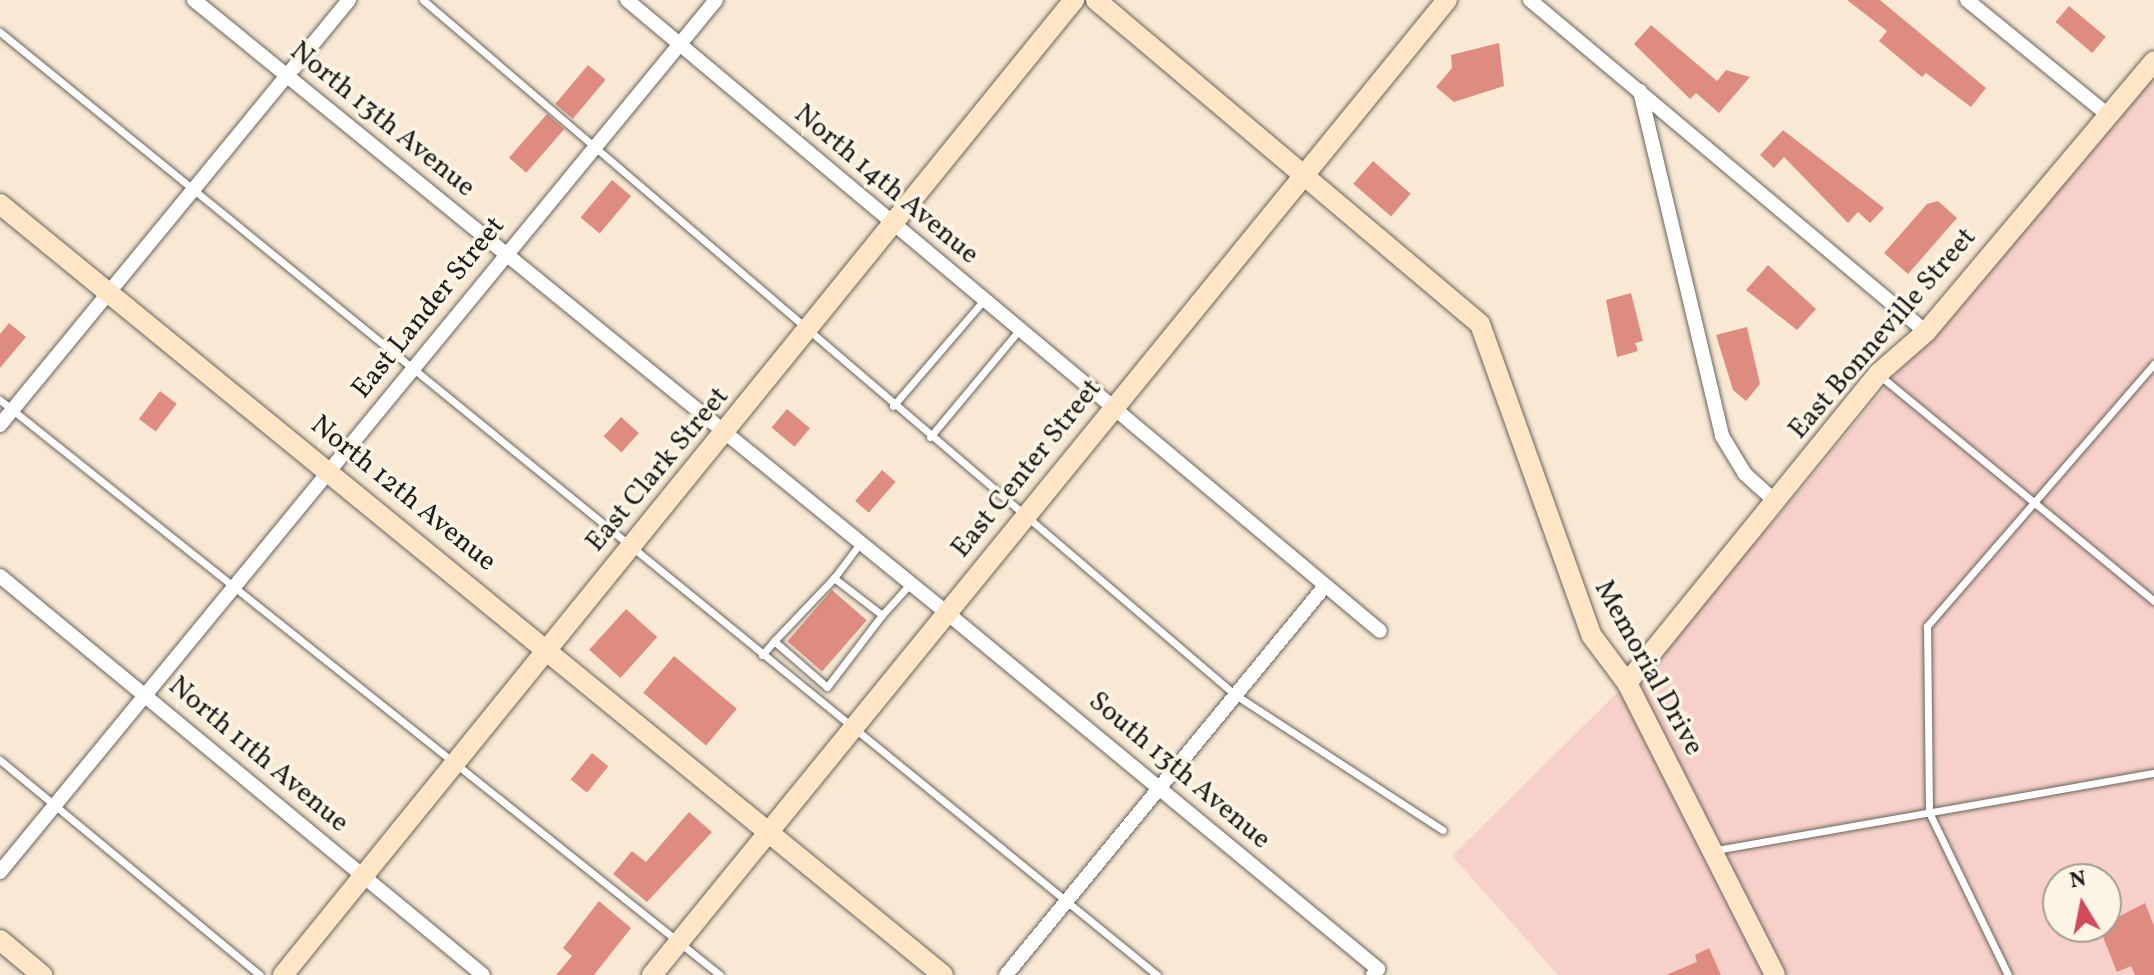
<!DOCTYPE html>
<html>
<head>
<meta charset="utf-8">
<style>
  body { margin:0 }
  #map { position:relative; width:2154px; height:975px; overflow:hidden; background:#f9e9d4; font-family:Vollkorn,serif }
  div>[style] { position:absolute }
  .built>* { inset:0; background:#f7d1c9 }
  .building>* { inset:0; background:#df8c80; transform-origin:0 0 }
  .roads { filter:drop-shadow(0 0 2px #69645c) drop-shadow(0 0 2px #69645c) }
  .lane>* { height:7px; margin:-3.5px; padding:0 3.5px; transform-origin:3.5px; border-radius:3.5px; background:#fff }
  .street>* { height:14px; margin:-7px; padding:0 7px; transform-origin:7px; border-radius:7px; background:#fff }
  .secondary>* { height:20px; margin:-10px; padding:0 10px; transform-origin:10px; border-radius:10px; background:#fde5c5 }
  span { translate:-50% -50%; white-space:nowrap; text-align:center; line-height:1.15; -webkit-text-stroke:7px #fcf5e5; paint-order:stroke }
  .street-label { font-size:28px; color:#1c1c1c }
  .north { position:absolute; left:2042px; top:863px; width:80px; height:80px; box-sizing:border-box; background:#fcf5e5; border:2px solid #a29e95; border-radius:50%; rotate:350deg; font-size:22px; font-weight:700; line-height:32px; text-align:center; color:#1c1c1c }
  .north::after { content:''; display:block; margin:auto; width:28px; height:36px; background:#d1495b; clip-path:polygon(50% 0,100% 100%,50% 72%,0 100%) }
</style>
</head>
<body>
<div id="map">
  <div class="built">
    <i style="clip-path:polygon(evenodd,2154px 61px,2154px 975px,1558px 975px,1452px 856px,1627px 683px,1784px 510px,2154px 61px,2058px 879px,2106px 879px,2106px 927px,2058px 927px,2058px 879px)"></i>
  </div>
  <div class="building">
    <i style="clip-path:polygon(1847px 0,1880px 0,1986px 88px,1971px 107px,1926px 73px,1922px 77px,1879px 41px,1887px 31px)"></i>
    <i style="left:2069px;top:6px;width:48px;height:21px;rotate:40deg"></i>
    <i style="clip-path:polygon(1651px 25px,1717px 81px,1726px 70px,1750px 77px,1719px 113px,1696px 93px,1690px 99px,1634px 44px)"></i>
    <i style="clip-path:polygon(1499px 43px,1504px 86px,1454px 102px,1436px 87px,1452px 68px,1451px 55px)"></i>
    <i style="left:588px;top:65px;width:23px;height:51px;rotate:40deg"></i>
    <i style="left:547px;top:114px;width:23px;height:58px;rotate:41deg"></i>
    <i style="clip-path:polygon(1783px 130px,1884px 208px,1870px 223px,1858px 212px,1848px 223px,1784px 157px,1774px 168px,1760px 155px)"></i>
    <i style="left:1373px;top:161px;width:50px;height:30px;rotate:41deg"></i>
    <i style="left:612px;top:180px;width:25px;height:49px;rotate:40deg"></i>
    <i style="clip-path:polygon(1938px 201px,1957px 218px,1908px 274px,1884px 253px,1927px 204px)"></i>
    <i style="clip-path:polygon(1768px 265px,1816px 309px,1797px 330px,1746px 290px)"></i>
    <i style="clip-path:polygon(1631px 293px,1643px 341px,1635px 343px,1638px 351px,1617px 357px,1606px 300px)"></i>
    <i style="clip-path:polygon(9px 323px,26px 337px,0 368px,0 334px)"></i>
    <i style="clip-path:polygon(1747px 327px,1760px 384px,1746px 401px,1733px 390px,1716px 335px)"></i>
    <i style="left:160px;top:391px;width:21px;height:35px;rotate:37deg"></i>
    <i style="left:787px;top:409px;width:30px;height:24px;rotate:40deg"></i>
    <i style="left:621px;top:417px;width:24px;height:26px;rotate:42deg"></i>
    <i style="left:882px;top:470px;width:18px;height:41px;rotate:41deg"></i>
    <i style="left:832px;top:590px;width:46px;height:68px;rotate:41deg"></i>
    <i style="left:626px;top:609px;width:42px;height:55px;rotate:42deg"></i>
    <i style="left:674px;top:656px;width:82px;height:48px;rotate:40deg"></i>
    <i style="left:592px;top:753px;width:21px;height:34px;rotate:39deg"></i>
    <i style="clip-path:polygon(689px 812px,712px 832px,647px 902px,613px 874px,632px 851px,646px 862px)"></i>
    <i style="clip-path:polygon(599px 901px,631px 928px,594px 975px,556px 975px,572px 956px,563px 948px)"></i>
    <i style="clip-path:polygon(2145px 903px,2154px 926px,2154px 975px,2135px 975px,2131px 966px,2117px 972px,2099px 927px)"></i>
    <i style="clip-path:polygon(1709px 948px,1721px 975px,1666px 975px,1697px 962px,1695px 955px)"></i>
  </div>
  <div class="roads">
    <div class="lane">
      <i style="left:423px;top:0;width:1067px;rotate:40.55deg"></i>
      <i style="left:1234px;top:694px;width:249px;rotate:33.1deg"></i>
      <i style="left:0;top:32px;width:1493px;rotate:39.18deg"></i>
      <i style="left:1879px;top:375px;width:356px;rotate:39.4deg"></i>
      <i style="left:0;top:400px;width:921px;rotate:38.61deg"></i>
      <i style="left:893px;top:406px;width:138px;rotate:-49.4deg"></i>
      <i style="left:930px;top:437px;width:139px;rotate:-50.2deg"></i>
      <i style="left:882px;top:615px;width:42px;rotate:-47.9deg"></i>
      <i style="left:774px;top:641px;width:87px;rotate:-46.4deg"></i>
      <i style="left:762px;top:655px;width:18px;rotate:-49deg"></i>
      <i style="left:774px;top:641px;width:70px;rotate:41deg"></i>
      <i style="left:827px;top:687px;width:91px;rotate:-52.6deg"></i>
      <i style="left:882px;top:615px;width:61px;rotate:-142.4deg"></i>
      <i style="left:834px;top:578px;width:45px;rotate:-53.1deg"></i>
      <i style="left:0;top:760px;width:337px;rotate:39.6deg"></i>
      <i style="left:1716px;top:850px;width:445px;rotate:-10deg"></i>
      <i style="left:2008px;top:975px;width:181px;rotate:-115.9deg"></i>
      <i style="left:1929px;top:812px;width:186px;rotate:-90.6deg"></i>
      <i style="left:1927px;top:626px;width:347px;rotate:-49.1deg"></i>
    </div>
    <div class="street">
      <i style="left:194px;top:0;width:971px;rotate:39.15deg"></i>
      <i style="left:947px;top:613px;width:559px;rotate:39.56deg"></i>
      <i style="left:1378px;top:969px;width:8px;rotate:130deg"></i>
      <i style="left:627px;top:0;width:982px;rotate:39.96deg"></i>
      <i style="left:1530px;top:0;width:517px;rotate:39.98deg"></i>
      <i style="left:1967px;top:0;width:182px;rotate:39.2deg"></i>
      <i style="left:1640px;top:91px;width:355px;rotate:76.6deg"></i>
      <i style="left:1722px;top:436px;width:44px;rotate:58.8deg"></i>
      <i style="left:1745px;top:474px;width:42px;rotate:42.1deg"></i>
      <i style="left:0;top:425px;width:550px;rotate:-50.61deg"></i>
      <i style="left:0;top:576px;width:626px;rotate:39.56deg"></i>
      <i style="left:0;top:872px;width:1128px;rotate:-50.61deg"></i>
      <i style="left:1006px;top:975px;width:503px;rotate:-50.65deg"></i>
    </div>
    <div class="secondary">
      <i style="left:1096px;top:0;width:502px;rotate:40.16deg"></i>
      <i style="left:1480px;top:324px;width:331px;rotate:70.3deg"></i>
      <i style="left:1592px;top:636px;width:59px;rotate:53.3deg"></i>
      <i style="left:1627px;top:683px;width:327px;rotate:63.1deg"></i>
      <i style="left:0;top:204px;width:1218px;rotate:39.27deg"></i>
      <i style="left:1627px;top:683px;width:398px;rotate:-50.9deg"></i>
      <i style="left:1878px;top:374px;width:64px;rotate:-41.2deg"></i>
      <i style="left:1926px;top:332px;width:354px;rotate:-49.9deg"></i>
      <i style="left:0;top:940px;width:55px;rotate:39.8deg"></i>
      <i style="left:283px;top:975px;width:1256px;rotate:-50.95deg"></i>
      <i style="left:652px;top:975px;width:1258px;rotate:-50.81deg"></i>
    </div>
  </div>
  <div class="street-label">
    <span style="left:382px;top:120px;rotate:39deg">North 13th Avenue</span>
    <span style="left:886px;top:185px;rotate:40deg">North 14th Avenue</span>
    <span style="left:429px;top:308px;rotate:-51deg">East Lander Street</span>
    <span style="left:1883px;top:334px;rotate:-49deg">East Bonneville Street</span>
    <span style="left:1027px;top:469px;rotate:-51deg">East Center Street</span>
    <span style="left:658px;top:470px;rotate:-50deg">East Clark Street</span>
    <span style="left:403px;top:494px;rotate:39deg">North 12th Avenue</span>
    <span style="left:1648px;top:668px;rotate:61deg">Memorial Drive</span>
    <span style="left:258px;top:755px;rotate:40deg">North 11th Avenue</span>
    <span style="left:1179px;top:771px;rotate:40deg">South 13th Avenue</span>
  </div>
  <div class="north">N</div>
</div>
</body>
</html>
